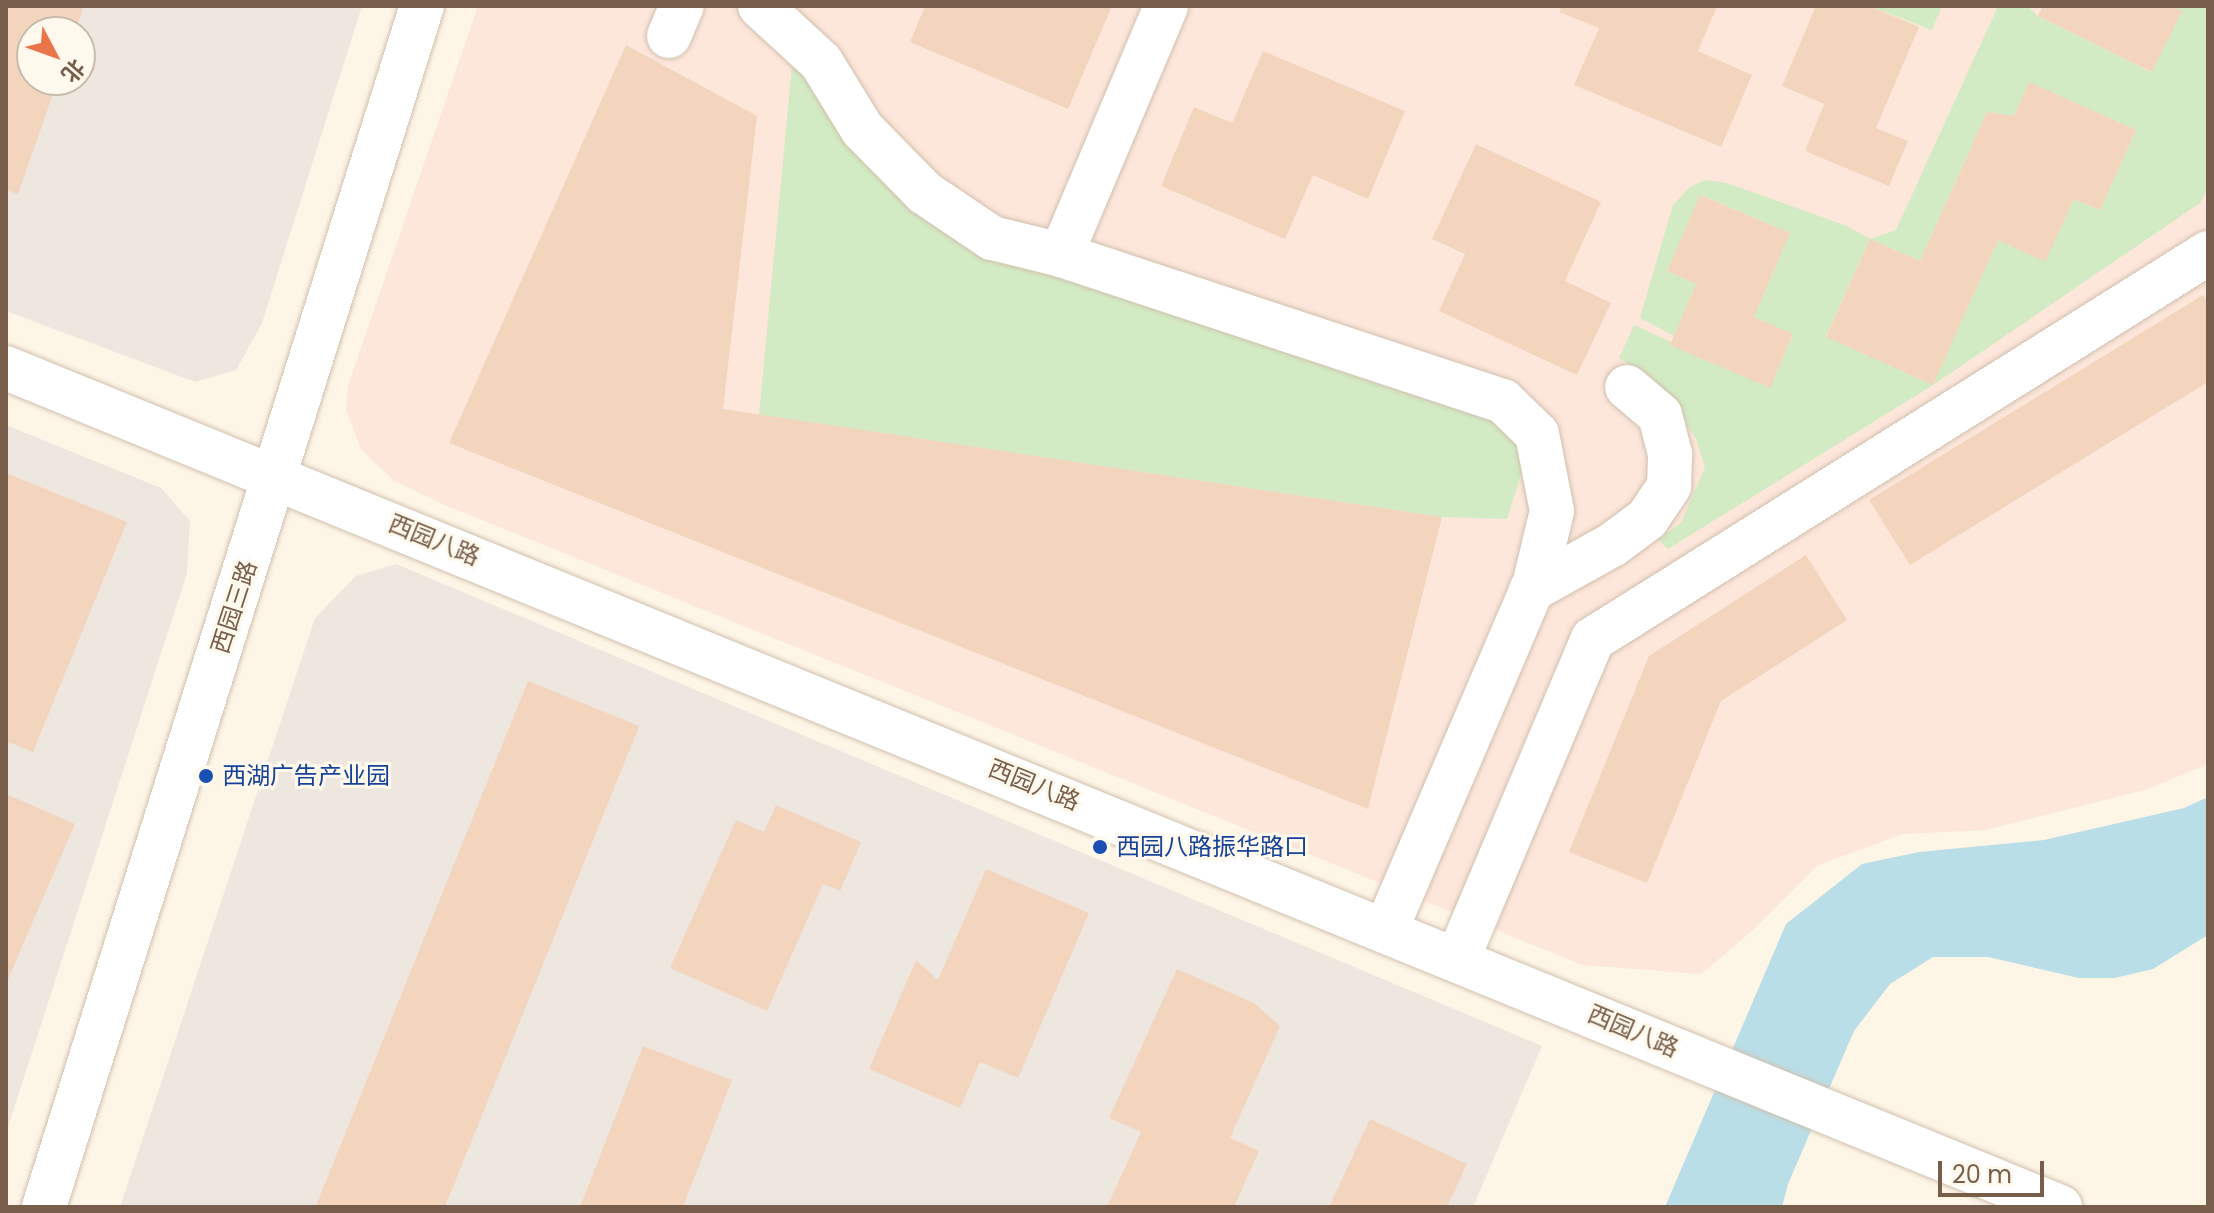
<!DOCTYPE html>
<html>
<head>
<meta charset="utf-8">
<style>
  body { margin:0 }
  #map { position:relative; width:2214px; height:1213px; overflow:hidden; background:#fdf5e6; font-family:Poppins,"Noto Sans SC",sans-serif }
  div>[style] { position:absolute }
  .commercial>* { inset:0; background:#fde6da }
  .industrial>* { inset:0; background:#ede7e0 }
  .green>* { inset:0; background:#d2ebc4 }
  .water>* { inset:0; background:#badee7 }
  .building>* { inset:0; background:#f3d5bd; transform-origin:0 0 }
  .roads { filter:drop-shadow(0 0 2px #d1c0ae) drop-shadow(0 0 2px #d1c0ae) }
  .minor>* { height:44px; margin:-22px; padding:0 22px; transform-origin:22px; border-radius:22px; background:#fff }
  .dots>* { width:22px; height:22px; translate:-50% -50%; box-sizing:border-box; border:4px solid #fff9ed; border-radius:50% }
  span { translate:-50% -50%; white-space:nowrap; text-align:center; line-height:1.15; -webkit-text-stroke:6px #fff9ed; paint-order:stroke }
  .street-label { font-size:24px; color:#775d4a }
  .transit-label { font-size:24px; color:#164399 }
  .left { translate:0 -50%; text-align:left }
  .frame { position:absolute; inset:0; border:8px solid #775d4a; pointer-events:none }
  .north { position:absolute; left:16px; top:16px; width:80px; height:80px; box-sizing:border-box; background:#fff9ed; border:2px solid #c9bbac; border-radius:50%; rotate:131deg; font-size:22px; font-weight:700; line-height:32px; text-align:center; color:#775d4a }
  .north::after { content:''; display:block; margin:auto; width:28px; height:36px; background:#e97549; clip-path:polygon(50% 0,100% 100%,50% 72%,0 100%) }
  .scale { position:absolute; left:1938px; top:1161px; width:106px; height:36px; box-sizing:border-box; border:4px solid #775d4a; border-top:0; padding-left:10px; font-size:24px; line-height:28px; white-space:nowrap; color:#775d4a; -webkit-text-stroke:6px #fff9ed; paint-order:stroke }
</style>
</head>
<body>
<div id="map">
  <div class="commercial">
    <i style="clip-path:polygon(478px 6px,2208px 6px,2208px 764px,2148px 789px,1985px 830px,1903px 834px,1818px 865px,1753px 930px,1701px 974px,1583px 965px,445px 505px,393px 480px,361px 449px,346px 410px,348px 386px)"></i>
  </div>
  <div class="industrial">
    <i style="clip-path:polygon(evenodd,6px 6px,362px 6px,262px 323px,236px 370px,195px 382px,6px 311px,6px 6px,32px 32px,80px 32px,80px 80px,32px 80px,32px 32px)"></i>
    <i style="clip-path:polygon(6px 425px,161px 488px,190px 521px,187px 573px,6px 1133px)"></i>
    <i style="clip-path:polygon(396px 564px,1542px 1046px,1473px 1207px,120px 1207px,315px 618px,356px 576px)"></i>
  </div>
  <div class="green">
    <i style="clip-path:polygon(1869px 6px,1942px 6px,1932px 30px)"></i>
    <i style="clip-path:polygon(evenodd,1998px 6px,2027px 6px,2038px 16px,2151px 72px,2182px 11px,2172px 6px,2208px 6px,2208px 187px,2200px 203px,1933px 385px,1668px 549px,1658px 539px,1681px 523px,1705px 467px,1696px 439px,1675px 406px,1652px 378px,1619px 358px,1634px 325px,1770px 387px,1793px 335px,1754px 317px,1790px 233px,1701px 195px,1667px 271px,1696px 284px,1674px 336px,1640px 318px,1673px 205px,1690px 187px,1705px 180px,1727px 183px,1847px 226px,1870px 239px,1896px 230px,1998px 6px,2029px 83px,2136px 130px,2100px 210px,2074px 199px,2045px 261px,1998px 240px,1933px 384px,1826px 336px,1870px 239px,1920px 261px,1987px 112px,2014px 116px,2029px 83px)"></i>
    <i style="clip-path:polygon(793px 55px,942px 227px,1500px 419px,1527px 456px,1507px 519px,1442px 517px,759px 415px)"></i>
  </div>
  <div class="water">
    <i style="clip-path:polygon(2208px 797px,2208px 935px,2153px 969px,2115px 978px,2079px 978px,1988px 957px,1933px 957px,1890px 984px,1854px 1031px,1788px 1184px,1782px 1207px,1665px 1207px,1786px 924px,1862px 864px,1919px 852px,2044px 840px,2184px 808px)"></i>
  </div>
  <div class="building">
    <i style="clip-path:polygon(6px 6px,84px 6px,75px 32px,32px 32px,32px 80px,58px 80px,18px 194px,6px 190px)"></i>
    <i style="clip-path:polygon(925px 6px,1112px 6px,1068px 109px,910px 42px)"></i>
    <i style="clip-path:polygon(1562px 6px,1717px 6px,1698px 51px,1752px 75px,1721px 147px,1574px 85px,1599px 28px,1559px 12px)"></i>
    <i style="clip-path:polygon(1816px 6px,1869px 6px,1919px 27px,1876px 128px,1908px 141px,1889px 186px,1805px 151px,1824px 104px,1782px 86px)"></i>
    <i style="clip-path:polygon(2043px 6px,2172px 6px,2182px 11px,2152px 72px,2038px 16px)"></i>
    <i style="clip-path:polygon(626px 45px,757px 116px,723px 409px,1442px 517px,1368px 809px,449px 443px)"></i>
    <i style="clip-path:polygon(1263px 51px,1405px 111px,1368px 199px,1313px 175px,1285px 239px,1161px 186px,1194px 107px,1232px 123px)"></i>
    <i style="clip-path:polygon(2029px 82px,2136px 130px,2100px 210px,2074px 199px,2045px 262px,1998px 240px,1933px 385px,1826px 337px,1870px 239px,1920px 261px,1987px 112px,2014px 116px)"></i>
    <i style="clip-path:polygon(1476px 144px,1601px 202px,1565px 281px,1611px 303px,1577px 375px,1439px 311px,1465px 254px,1432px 239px)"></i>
    <i style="clip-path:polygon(1700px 195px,1790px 233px,1754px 317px,1793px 334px,1770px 388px,1670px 345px,1696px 284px,1667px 271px)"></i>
    <i style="clip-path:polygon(2203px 295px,2208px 302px,2208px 382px,1910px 565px,1869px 500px)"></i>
    <i style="clip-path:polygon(6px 473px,127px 522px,33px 752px,6px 741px)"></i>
    <i style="clip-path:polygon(1806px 555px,1847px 620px,1721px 701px,1647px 883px,1569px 852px,1649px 656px)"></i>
    <i style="left:528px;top:681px;width:120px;height:568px;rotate:22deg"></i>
    <i style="clip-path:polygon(6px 794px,75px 824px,6px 984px)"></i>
    <i style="clip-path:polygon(776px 805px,861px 842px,840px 891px,823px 884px,767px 1011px,670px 968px,736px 820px,764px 832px)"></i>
    <i style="clip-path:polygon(986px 869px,1089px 913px,1018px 1078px,980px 1062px,960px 1108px,869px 1069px,916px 960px,938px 980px)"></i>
    <i style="clip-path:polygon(1177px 969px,1254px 1003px,1280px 1026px,1230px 1138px,1259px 1151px,1234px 1207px,1107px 1207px,1141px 1132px,1109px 1118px)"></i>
    <i style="clip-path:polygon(643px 1046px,732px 1080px,683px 1207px,580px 1207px)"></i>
    <i style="clip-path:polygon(1370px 1119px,1467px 1164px,1447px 1207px,1329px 1207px)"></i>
  </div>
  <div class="roads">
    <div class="minor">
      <i style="left:760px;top:6px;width:83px;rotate:42.6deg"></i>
      <i style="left:821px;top:62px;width:79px;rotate:58.5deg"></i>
      <i style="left:862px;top:129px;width:90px;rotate:45.5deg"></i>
      <i style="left:925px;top:193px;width:81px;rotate:33.9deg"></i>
      <i style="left:992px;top:238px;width:71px;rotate:13.8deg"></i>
      <i style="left:1061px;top:255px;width:465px;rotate:18.3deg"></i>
      <i style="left:1503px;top:401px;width:47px;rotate:44.1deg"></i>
      <i style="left:1537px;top:434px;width:78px;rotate:79deg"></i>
      <i style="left:1552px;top:511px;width:73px;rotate:103.5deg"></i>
      <i style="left:1535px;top:582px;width:378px;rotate:113.2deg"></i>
      <i style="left:669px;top:36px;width:33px;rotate:-67deg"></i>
      <i style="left:1061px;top:255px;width:270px;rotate:-67.1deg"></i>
      <i style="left:6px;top:368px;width:2219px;rotate:22.22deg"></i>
      <i style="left:1531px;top:590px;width:93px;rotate:-29.1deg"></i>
      <i style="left:1612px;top:545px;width:44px;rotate:-36.6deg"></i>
      <i style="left:1647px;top:519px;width:40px;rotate:-56deg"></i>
      <i style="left:1669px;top:486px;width:32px;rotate:-88deg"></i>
      <i style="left:1670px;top:454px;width:40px;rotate:-104.4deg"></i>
      <i style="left:1660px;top:415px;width:43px;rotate:-139.7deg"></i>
      <i style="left:1458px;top:958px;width:346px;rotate:-67.1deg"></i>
      <i style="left:1593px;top:639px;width:726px;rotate:-32.11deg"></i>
      <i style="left:44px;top:1207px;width:1259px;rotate:-72.53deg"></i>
    </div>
  </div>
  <div class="dots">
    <i style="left:206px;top:776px;background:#1a4fb4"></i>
    <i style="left:1100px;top:847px;background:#1a4fb4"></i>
  </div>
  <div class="street-label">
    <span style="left:434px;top:540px;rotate:22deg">西园八路</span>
    <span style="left:234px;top:607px;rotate:-72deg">西园三路</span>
    <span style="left:1034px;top:785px;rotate:22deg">西园八路</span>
    <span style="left:1633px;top:1031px;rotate:23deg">西园八路</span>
  </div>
  <div class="transit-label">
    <span class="left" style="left:222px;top:776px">西湖广告产业园</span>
    <span class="left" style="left:1116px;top:847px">西园八路振华路口</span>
  </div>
  <div class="frame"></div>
  <div class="north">北</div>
  <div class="scale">20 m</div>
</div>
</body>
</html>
